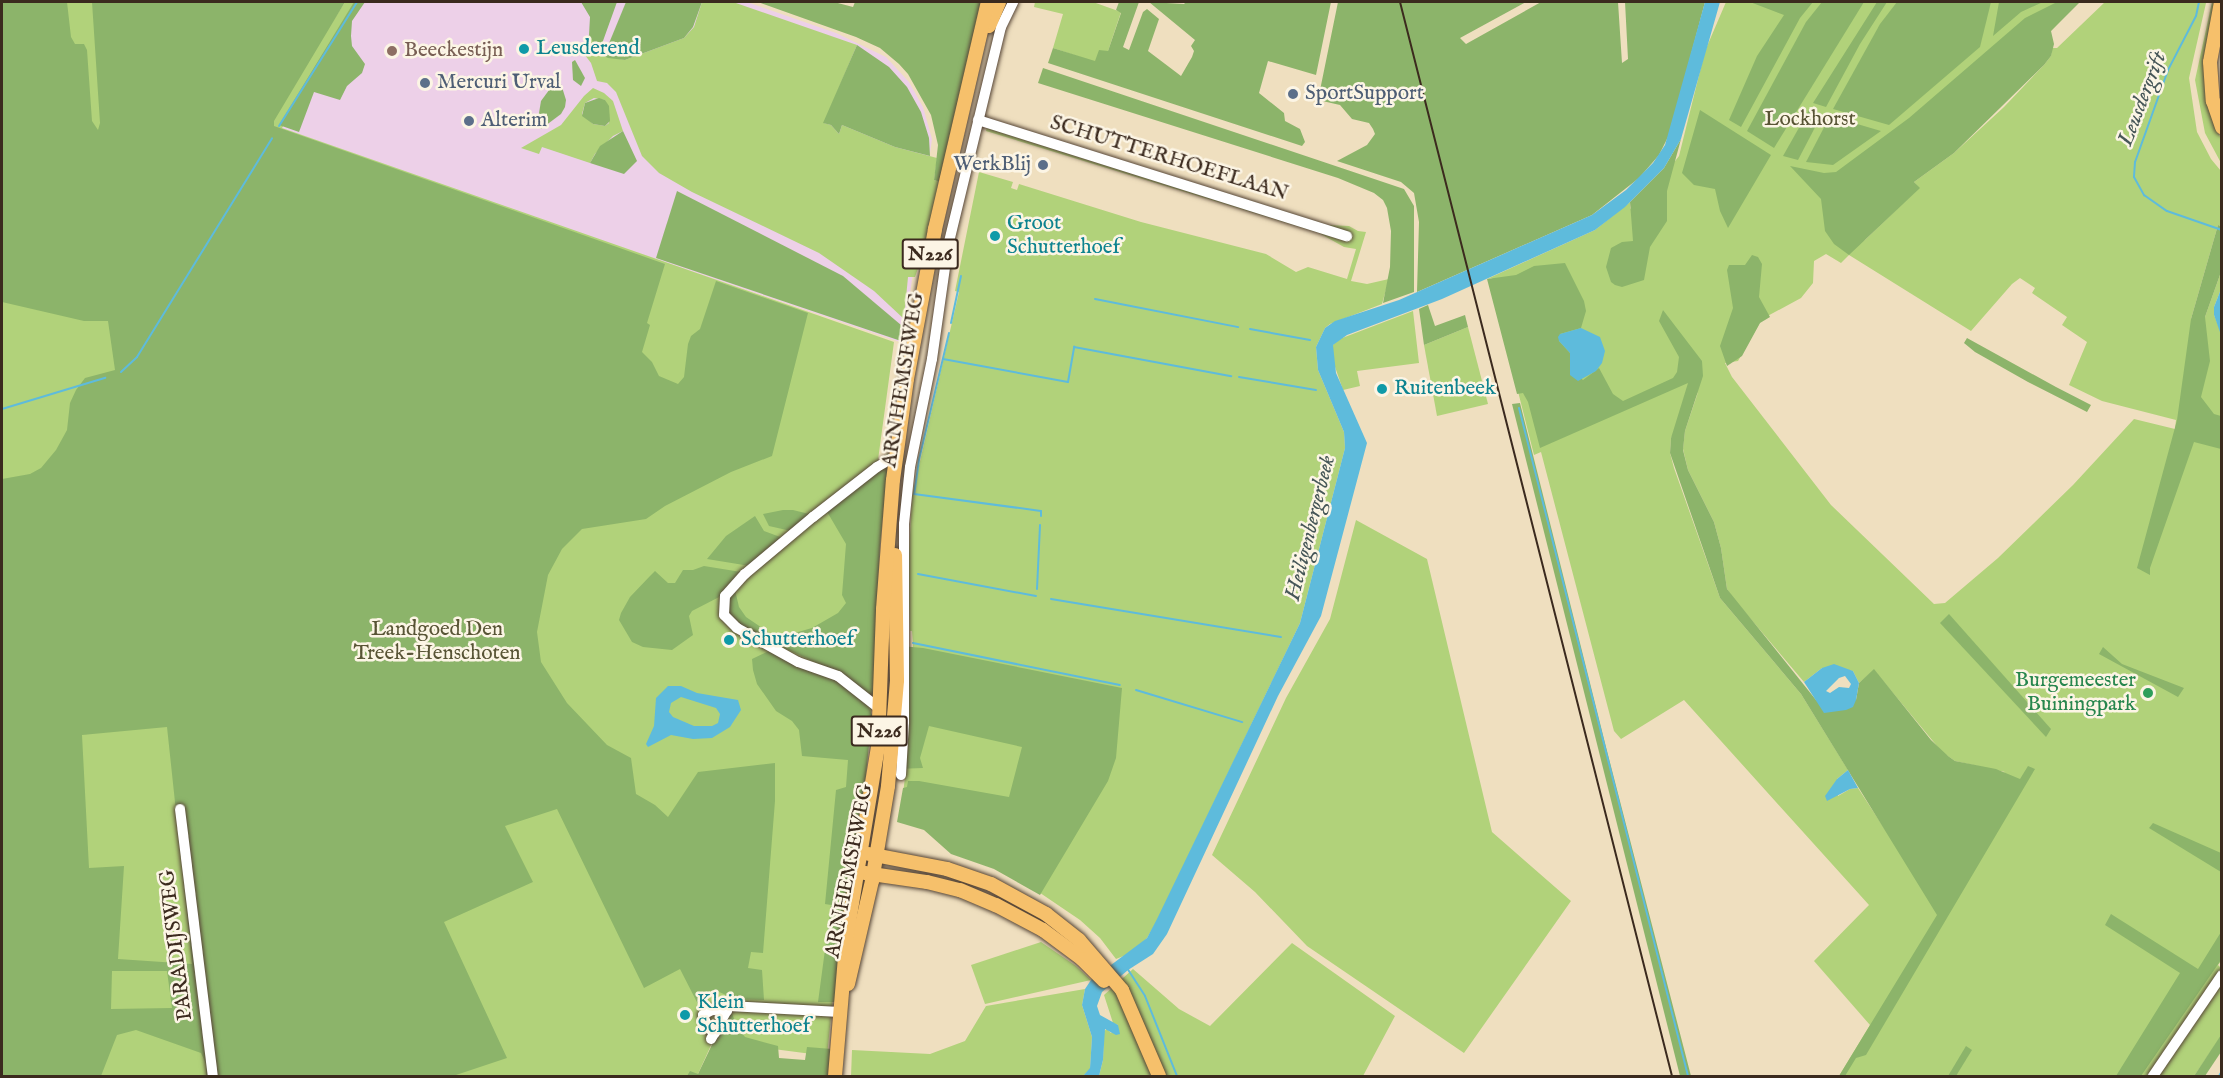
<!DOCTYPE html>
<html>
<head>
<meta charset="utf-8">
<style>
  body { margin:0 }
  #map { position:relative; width:2223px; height:1078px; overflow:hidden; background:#efdfbf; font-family:"IM FELL English",serif }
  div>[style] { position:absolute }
  .built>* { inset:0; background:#edd0e8 }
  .green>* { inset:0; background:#b1d27a }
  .forest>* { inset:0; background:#8cb46a }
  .water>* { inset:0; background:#5ebbdc }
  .stream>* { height:2px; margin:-1px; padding:0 1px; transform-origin:1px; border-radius:1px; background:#5ebbdc }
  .roads { filter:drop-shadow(0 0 2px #564536) drop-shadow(0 0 2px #564536) }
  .minor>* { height:10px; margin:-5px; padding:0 5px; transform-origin:5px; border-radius:5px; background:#fff }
  .major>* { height:14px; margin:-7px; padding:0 7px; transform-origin:7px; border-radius:7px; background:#f6c06b }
  .rail>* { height:2px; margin:-1px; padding:0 1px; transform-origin:1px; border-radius:1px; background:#3b2a1e }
  .dots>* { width:16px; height:16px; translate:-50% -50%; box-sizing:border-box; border:3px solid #fcf5e5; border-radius:50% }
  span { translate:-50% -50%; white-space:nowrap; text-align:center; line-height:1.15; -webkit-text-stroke:5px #fcf5e5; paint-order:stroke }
  .shield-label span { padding:2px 4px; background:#fcf5e5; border:2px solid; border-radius:4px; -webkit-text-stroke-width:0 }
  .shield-label { font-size:20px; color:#3b2a1e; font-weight:700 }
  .culture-label { font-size:21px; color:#0d838f }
  .left { translate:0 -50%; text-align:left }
  .education-label { font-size:21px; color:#785e54 }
  .service-label { font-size:21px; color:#4e5e75 }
  .right { translate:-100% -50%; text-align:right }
  .park-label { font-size:21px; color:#585435 }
  .street-label { font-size:21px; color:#3b2a1e }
  .leisure-label { font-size:21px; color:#27864d }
  .water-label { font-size:22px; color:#465657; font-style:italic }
  .frame { position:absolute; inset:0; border:3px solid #3b2a1e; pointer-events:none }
</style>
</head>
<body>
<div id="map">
  <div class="built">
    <i style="clip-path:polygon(356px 2px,747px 2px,836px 33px,886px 57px,909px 82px,923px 107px,932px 139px,903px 343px,278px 130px)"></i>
  </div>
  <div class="green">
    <i style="clip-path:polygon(64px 2px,265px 2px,314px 51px,345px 2px,360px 2px,282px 128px,894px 342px,878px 460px,888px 453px,881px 503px,870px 733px,834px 988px,827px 1056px,713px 1041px,697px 1076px,2px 1076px,2px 169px,65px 39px)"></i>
    <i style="clip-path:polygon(702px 2px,733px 2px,857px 45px,824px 123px,831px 125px,839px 134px,842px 125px,895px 147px,937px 158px,934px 180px,943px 183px,929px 237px,915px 277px,908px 277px,904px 319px,874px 291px,819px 253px,692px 192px,659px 173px,642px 156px,616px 92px,607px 83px,597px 81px,591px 63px,581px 50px,589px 35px,604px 56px,625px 60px,684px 38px,694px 27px)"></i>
    <i style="clip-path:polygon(1035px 2px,1093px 2px,1121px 12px,1108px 51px,1095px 62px,1053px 48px,1063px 14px,1034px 7px)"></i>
    <i style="clip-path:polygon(evenodd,1726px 2px,2078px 2px,1911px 181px,1864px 241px,1919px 188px,1914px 182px,1954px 153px,2004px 107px,2044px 65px,2051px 56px,2052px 48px,2057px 48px,2105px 2px,2206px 3px,2189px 78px,2197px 132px,2211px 159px,2221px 171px,2222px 226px,2218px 225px,2191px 319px,2205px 317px,2221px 272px,2221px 289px,2214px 307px,2214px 315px,2222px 335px,2222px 960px,2218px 965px,2222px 969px,2222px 1035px,2194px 1076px,1839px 1076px,1870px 1025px,1814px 961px,1869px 905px,1684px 700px,1621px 739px,1614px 731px,1541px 452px,1534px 455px,1490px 280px,1493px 278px,1487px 279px,1595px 230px,1630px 202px,1630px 209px,1652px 191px,1679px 156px,1705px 51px,1726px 2px,1826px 254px,1841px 263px,1849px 255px,1971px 331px,2012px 284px,2020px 278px,2035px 288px,2032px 293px,2067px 317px,2062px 325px,2087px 342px,2069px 385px,2102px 401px,2176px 420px,2175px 429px,2134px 419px,2073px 485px,1998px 558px,1945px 603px,1934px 604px,1831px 505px,1732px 377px,1725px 363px,1738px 361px,1762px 319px,1801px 298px,1813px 283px,1814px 261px,1826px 254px,1726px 2px,1698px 392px,1685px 431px,1683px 449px,1688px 470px,1714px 522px,1721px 548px,1727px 589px,1733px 598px,1804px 682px,1822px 668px,1853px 671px,1859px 683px,1874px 670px,1942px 752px,1955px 761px,2005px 772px,1884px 828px,1858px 788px,1850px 789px,1838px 796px,1837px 779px,1848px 770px,1801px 694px,1720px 598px,1674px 468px,1670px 453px,1671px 438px,1698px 392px)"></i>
    <i style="clip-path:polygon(2212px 2px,2215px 4px,2208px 100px,2212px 118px,2221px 139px,2221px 163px,2205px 133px,2195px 80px)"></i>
    <i style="clip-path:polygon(evenodd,593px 88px,604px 93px,613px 101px,623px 131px,613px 136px,595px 154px,590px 163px,542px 147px,539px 154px,521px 148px,561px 125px,584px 96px,593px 88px,594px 98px,605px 100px,609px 123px,605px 126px,593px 124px,582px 114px,585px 103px,594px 98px)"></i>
    <i style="clip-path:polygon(989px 119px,1328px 225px,1349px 226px,1358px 231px,1366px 232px,1351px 281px,1367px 284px,1389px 279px,1382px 304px,1330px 324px,1325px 328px,1316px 347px,1318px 370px,1344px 432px,1345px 448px,1300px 623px,1158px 919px,1147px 938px,1131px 953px,1116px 959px,1100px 938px,1080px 920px,1024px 882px,984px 848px,900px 820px,913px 708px,913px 645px,912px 631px,910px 631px,908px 574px,912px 496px,959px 292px,955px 291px,979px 172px,1013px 182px,1011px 188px,1017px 190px,1019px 184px,1141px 222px,1266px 254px,1296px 272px,1308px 267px,1347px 279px,1356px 249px,1344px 247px,1319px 233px,986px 131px)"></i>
    <i style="clip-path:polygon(1413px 311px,1419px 363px,1357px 371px,1360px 386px,1343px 390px,1333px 361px,1333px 345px,1337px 340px)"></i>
    <i style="clip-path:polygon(1468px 327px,1488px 404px,1437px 416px,1424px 345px)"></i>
    <i style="clip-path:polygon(1356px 520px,1427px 559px,1492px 832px,1571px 901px,1464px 1053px,1307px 946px,1255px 892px,1212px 855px,1286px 698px,1330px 619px)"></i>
    <i style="clip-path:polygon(1041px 942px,1076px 966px,1091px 980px,985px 1004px,971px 965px)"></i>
    <i style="clip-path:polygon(1292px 943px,1395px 1016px,1363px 1076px,1099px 1076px,1103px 1060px,1104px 1031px,1107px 1029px,1111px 1033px,1118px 1025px,1113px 1023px,1104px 995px,1133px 969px,1179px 1009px,1210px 1026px)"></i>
    <i style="clip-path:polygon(1085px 989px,1082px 1005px,1092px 1037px,1090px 1069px,1083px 1076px,851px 1076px,852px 1050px,930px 1054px,965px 1041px,986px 1006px)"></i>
  </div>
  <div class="forest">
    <i style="clip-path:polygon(evenodd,2px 2px,67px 2px,71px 37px,75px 44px,84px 44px,87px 50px,92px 121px,98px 130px,100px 123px,92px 2px,345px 2px,274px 121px,274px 126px,665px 264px,647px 323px,650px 325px,642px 352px,652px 362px,659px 376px,678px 384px,684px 377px,688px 344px,691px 336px,700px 329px,716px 281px,808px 313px,772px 456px,731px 472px,665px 506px,646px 519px,582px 529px,562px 549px,548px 575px,537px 632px,541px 662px,567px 703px,607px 745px,631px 758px,636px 794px,655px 805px,668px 817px,698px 772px,775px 763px,775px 801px,763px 953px,751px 952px,748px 968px,762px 970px,764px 1000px,735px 999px,717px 991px,709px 991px,708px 1006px,702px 1012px,680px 969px,644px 988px,557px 809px,505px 826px,533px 882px,444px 922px,507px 1058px,453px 1076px,206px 1076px,206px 1064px,201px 1053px,136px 1030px,117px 1035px,101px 1076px,2px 1076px,2px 479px,30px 474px,41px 468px,56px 450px,67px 430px,70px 403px,76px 390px,85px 378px,115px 370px,108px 321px,84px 321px,2px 302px,2px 2px,167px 727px,185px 896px,192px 964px,118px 959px,124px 866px,89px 868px,82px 735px,167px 727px,2px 2px,112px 971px,167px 971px,172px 1008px,111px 1009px,112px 971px)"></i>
    <i style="clip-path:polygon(354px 2px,365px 2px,352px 21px,351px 36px,352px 46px,365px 64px,362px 73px,347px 86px,340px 100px,314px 92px,299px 132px,279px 125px)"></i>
    <i style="clip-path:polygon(581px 2px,617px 2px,599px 52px,589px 35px,590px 17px)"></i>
    <i style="clip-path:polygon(626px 2px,702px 2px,693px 27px,684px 38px,625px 60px,608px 58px,604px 56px,605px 53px)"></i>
    <i style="clip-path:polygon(758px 2px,834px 2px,853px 7px,855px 2px,986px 2px,943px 183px,934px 180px,938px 145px,931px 115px,908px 74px,899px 64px,880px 48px,856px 37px)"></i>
    <i style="clip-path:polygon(1119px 2px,1139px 2px,1123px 47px,1129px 50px,1143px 12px,1147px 9px,1159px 19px,1148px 51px,1181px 76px,1192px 57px,1194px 51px,1191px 46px,1195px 40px,1149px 2px,1184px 4px,1186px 2px,1331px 2px,1316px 75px,1268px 61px,1259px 93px,1284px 113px,1285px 121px,1300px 129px,1305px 142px,1302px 146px,1048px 63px,1053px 48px,1095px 61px,1099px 50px,1108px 51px,1121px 13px,1116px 10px)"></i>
    <i style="clip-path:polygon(1338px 2px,1526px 2px,1460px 38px,1466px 44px,1541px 2px,1618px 2px,1622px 63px,1628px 59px,1625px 2px,1705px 2px,1670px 133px,1659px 155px,1639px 178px,1592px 215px,1417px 292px,1419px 222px,1414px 193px,1401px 182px,1337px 161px,1367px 145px,1375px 134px,1373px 129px,1369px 123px,1352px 119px,1340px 105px,1318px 100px)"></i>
    <i style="clip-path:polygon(1750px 2px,1813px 2px,1800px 18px,1741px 127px,1729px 120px,1757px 56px,1784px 15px)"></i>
    <i style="clip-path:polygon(1822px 2px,1864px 2px,1774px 148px,1747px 131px,1806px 22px)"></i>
    <i style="clip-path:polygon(1877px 2px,1887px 2px,1860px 44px,1826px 107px,1813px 103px)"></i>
    <i style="clip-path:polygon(1897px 2px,1991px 2px,1980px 47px,1889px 125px,1833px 109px,1880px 24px)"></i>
    <i style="clip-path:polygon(1999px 2px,2043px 2px,2021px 12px,1993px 36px)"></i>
    <i style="clip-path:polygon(2057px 2px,2080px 2px,2051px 31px,2054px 44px,2051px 56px,2044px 65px,1954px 153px,1914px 182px,1920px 188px,1849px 255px,1834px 244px,1825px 231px,1821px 199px,1790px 166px,1824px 173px,1836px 172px,1909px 118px,2025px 18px)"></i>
    <i style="clip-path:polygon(857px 45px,889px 67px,907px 87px,921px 112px,929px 138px,930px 156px,895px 147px,842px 125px,839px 134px,831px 125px,823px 123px)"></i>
    <i style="clip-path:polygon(575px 60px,585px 78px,581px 86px,573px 80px,572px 62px)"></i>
    <i style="clip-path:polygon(1043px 68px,1404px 189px,1414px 206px,1414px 292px,1383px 303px,1390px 267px,1391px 231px,1387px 208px,1383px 200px,1374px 193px,1338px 178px,1038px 83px)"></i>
    <i style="clip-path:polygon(561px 84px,566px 100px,565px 107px,561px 114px,541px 129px,538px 119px,541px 101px,552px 86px)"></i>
    <i style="clip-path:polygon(599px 98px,605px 100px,609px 106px,610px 121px,605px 126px,593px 124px,582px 116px,585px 103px)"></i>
    <i style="clip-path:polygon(1700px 110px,1771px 155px,1728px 228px,1720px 211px,1715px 189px,1694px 185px,1682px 173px)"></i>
    <i style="clip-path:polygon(1809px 110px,1822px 114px,1798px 160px,1783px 156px)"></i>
    <i style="clip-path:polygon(1830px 116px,1881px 131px,1833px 165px,1806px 162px)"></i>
    <i style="clip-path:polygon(623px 131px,637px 161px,624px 174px,590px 163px,600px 146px)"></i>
    <i style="clip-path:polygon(1681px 139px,1667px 191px,1667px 221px,1650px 247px,1644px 280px,1622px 287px,1615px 285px,1611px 282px,1606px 267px,1611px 248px,1622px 242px,1633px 241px,1630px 202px,1664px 168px)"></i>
    <i style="clip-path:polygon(677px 191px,843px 276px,901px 325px,901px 341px,656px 258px)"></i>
    <i style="clip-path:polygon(2218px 225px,2221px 226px,2221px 272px,2205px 317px,2210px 361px,2201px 397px,2214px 414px,2221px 416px,2221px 449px,2194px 442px,2150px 568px,2150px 575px,2137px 568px,2177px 420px,2191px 319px)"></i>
    <i style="clip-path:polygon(1752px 255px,1758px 257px,1762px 264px,1759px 297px,1770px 317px,1760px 323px,1742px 356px,1727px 366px,1720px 346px,1733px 308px,1727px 270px,1729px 265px,1745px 265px)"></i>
    <i style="clip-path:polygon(1565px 263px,1584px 301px,1586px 311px,1581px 328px,1560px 334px,1559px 341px,1570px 353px,1570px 368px,1583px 380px,1599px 368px,1613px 394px,1623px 401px,1673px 378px,1677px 372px,1679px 357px,1659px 321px,1663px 310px,1702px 361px,1703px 376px,1685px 431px,1683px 450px,1688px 470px,1714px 522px,1721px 548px,1727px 589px,1816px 700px,1856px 700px,1859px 683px,1874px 669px,1931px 740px,1948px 756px,1955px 761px,1996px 769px,2020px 779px,2028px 766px,2035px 769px,1866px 1055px,1856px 1058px,1845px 1076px,1839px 1076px,1937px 915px,1801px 694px,1720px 598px,1670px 453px,1671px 438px,1688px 383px,1540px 448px,1528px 402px,1523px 393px,1517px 394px,1487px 279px,1516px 275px,1534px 266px)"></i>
    <i style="clip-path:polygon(1428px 305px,1435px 326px,1465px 315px,1468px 327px,1424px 345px,1419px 309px)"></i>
    <i style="clip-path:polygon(1967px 338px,2056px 387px,2091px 405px,2087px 412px,2028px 382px,1975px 352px,1964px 343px)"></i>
    <i style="clip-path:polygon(1520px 403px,1606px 747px,1691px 1076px,1680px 1076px,1512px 404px)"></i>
    <i style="clip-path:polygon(885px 467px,888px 468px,880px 545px,873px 701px,836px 672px,750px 632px,733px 619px,727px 611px,728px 602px,735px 590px,739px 607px,746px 617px,771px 634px,784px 636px,812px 628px,838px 613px,846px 603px,842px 595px,846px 544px,826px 510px)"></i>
    <i style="clip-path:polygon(783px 510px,793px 510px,809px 514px,791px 531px,769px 526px,763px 514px)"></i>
    <i style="clip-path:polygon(755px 516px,764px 531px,783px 538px,750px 566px,707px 559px,726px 536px)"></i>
    <i style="clip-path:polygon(704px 566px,741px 572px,725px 594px,692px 611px,689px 616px,693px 635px,672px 650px,643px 647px,632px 642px,619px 620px,621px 613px,630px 597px,650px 576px,655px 571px,668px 583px,675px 583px,683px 570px,693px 570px)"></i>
    <i style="clip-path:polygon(1949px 614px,2051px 729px,2046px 737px,1940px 623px)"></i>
    <i style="clip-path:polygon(901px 646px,923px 648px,1122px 688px,1116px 758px,1108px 781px,1040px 895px,994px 869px,951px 854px,924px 830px,897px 822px,903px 788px,907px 787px,908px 781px,919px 781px,1009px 797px,1022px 747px,929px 726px,920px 758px,923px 768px,896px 769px)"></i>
    <i style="clip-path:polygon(2103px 647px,2122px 664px,2184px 688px,2178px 697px,2099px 654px)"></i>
    <i style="clip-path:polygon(771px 650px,835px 679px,868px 706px,872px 715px,863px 805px,836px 1002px,818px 1002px,831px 905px,825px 904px,836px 790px,846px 787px,848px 760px,802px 756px,799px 730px,792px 721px,776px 711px,757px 684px,753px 670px,752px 659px)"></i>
    <i style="clip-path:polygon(2153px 823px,2221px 853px,2221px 872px,2149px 828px)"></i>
    <i style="clip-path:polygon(2111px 914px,2198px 969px,2221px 932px,2221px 960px,2141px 1076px,2116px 1076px,2180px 973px,2105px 925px)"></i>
    <i style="clip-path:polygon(730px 1007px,736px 1025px,745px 1037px,778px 1046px,779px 1058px,805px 1060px,807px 1047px,832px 1049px,829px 1076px,687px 1076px,690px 1071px,698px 1074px)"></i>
    <i style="clip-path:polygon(2221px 1035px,2221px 1052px,2205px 1076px,2194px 1076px)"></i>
    <i style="clip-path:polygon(1966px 1046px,1972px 1050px,1956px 1076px,1948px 1076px)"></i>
  </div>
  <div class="water">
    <i style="clip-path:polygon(1705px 2px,1720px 2px,1681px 139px,1664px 168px,1625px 207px,1595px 230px,1442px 299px,1347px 335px,1333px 345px,1336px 373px,1367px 443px,1321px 616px,1278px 696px,1167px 934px,1153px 954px,1128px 970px,1102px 992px,1097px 1006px,1100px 1015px,1118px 1025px,1120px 1034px,1116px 1035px,1105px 1029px,1103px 1060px,1099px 1076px,1083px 1076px,1090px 1068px,1092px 1037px,1082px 1005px,1085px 989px,1091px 980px,1147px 938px,1157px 919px,1300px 623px,1345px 448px,1344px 432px,1318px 370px,1316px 347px,1325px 328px,1335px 321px,1399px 300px,1574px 223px,1592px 215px,1626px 190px,1653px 163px,1665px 145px)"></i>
    <i style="clip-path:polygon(2221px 289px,2221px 335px,2214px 315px,2214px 307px)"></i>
    <i style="clip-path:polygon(1581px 328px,1600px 337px,1605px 351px,1602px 363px,1596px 371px,1578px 381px,1570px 375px,1570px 353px,1559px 341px,1558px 337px,1560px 334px)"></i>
    <i style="clip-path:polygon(evenodd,1834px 664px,1853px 671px,1859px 683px,1856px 700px,1853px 707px,1846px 710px,1824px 713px,1804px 682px,1822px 668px,1834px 664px,1845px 676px,1851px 684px,1849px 688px,1839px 687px,1830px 693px,1826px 691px,1839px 678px,1845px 676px)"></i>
    <i style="clip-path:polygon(evenodd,668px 686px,681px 686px,697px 693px,738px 700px,741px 710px,730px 727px,712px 738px,693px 739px,671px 735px,648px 747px,646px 744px,654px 726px,656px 698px,668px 686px,681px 697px,716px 708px,720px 714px,718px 723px,712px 726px,694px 726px,673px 717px,669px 712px,671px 703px,681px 697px)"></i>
    <i style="clip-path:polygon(1848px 770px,1858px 788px,1850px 789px,1827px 801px,1825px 796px,1837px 779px)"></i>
  </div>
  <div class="stream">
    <i style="left:2199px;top:2px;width:14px;rotate:102deg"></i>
    <i style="left:2196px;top:16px;width:61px;rotate:117.4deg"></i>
    <i style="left:2168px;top:70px;width:98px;rotate:109.7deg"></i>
    <i style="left:2135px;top:162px;width:15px;rotate:94deg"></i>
    <i style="left:2134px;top:177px;width:21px;rotate:61deg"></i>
    <i style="left:2144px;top:195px;width:28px;rotate:35deg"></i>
    <i style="left:2167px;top:211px;width:58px;rotate:19.1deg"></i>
    <i style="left:279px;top:126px;width:146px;rotate:-57.8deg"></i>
    <i style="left:1095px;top:299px;width:146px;rotate:11.1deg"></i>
    <i style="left:951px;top:323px;width:48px;rotate:-78deg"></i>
    <i style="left:1250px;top:329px;width:61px;rotate:10.4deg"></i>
    <i style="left:949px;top:333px;width:130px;rotate:103.3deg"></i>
    <i style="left:919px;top:460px;width:34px;rotate:98deg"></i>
    <i style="left:914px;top:494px;width:128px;rotate:7.6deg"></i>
    <i style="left:1041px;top:511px;width:5px;rotate:90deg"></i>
    <i style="left:943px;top:359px;width:127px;rotate:10.4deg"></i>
    <i style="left:1068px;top:382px;width:36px;rotate:-80deg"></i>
    <i style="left:1074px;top:347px;width:160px;rotate:10.5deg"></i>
    <i style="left:121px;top:372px;width:22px;rotate:-43deg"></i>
    <i style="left:137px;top:357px;width:257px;rotate:-58.3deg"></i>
    <i style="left:1239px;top:377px;width:78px;rotate:9.6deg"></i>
    <i style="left:1519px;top:408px;width:689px;rotate:75.8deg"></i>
    <i style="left:2px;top:409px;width:108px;rotate:-16.8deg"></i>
    <i style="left:918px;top:574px;width:120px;rotate:10.6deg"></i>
    <i style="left:1037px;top:589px;width:64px;rotate:-87.3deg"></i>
    <i style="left:1051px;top:599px;width:233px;rotate:9.4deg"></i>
    <i style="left:913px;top:643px;width:211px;rotate:11.5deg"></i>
    <i style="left:1136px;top:690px;width:111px;rotate:16.8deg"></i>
    <i style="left:1127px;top:968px;width:33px;rotate:57deg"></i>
    <i style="left:1145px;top:996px;width:86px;rotate:68.2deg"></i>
    <i style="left:2219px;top:1076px;width:6px;rotate:-59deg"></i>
  </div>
  <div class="roads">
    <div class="minor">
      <i style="left:978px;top:120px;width:387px;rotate:17.5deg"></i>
      <i style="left:880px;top:709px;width:53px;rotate:-141.8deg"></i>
      <i style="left:838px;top:676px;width:42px;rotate:-160.7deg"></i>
      <i style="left:798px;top:662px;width:70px;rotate:-150.9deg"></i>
      <i style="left:737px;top:628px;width:18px;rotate:-135deg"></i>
      <i style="left:724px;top:615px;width:19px;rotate:-87deg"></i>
      <i style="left:725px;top:596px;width:30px;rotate:-48deg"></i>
      <i style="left:745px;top:574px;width:89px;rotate:-40deg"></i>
      <i style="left:813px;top:517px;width:81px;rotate:-38deg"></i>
      <i style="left:877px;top:467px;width:22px;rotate:-30deg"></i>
      <i style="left:901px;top:775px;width:53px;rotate:-86.8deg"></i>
      <i style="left:904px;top:722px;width:198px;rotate:-90deg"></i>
      <i style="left:904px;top:524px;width:57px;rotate:-84deg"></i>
      <i style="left:910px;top:467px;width:110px;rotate:-78.5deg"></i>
      <i style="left:932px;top:359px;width:114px;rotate:-81.9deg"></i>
      <i style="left:948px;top:246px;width:225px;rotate:-76.4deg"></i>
      <i style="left:1001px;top:27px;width:28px;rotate:-64deg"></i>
      <i style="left:180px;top:809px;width:269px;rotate:83deg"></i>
      <i style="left:715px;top:1033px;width:9px;rotate:-144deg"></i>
      <i style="left:708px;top:1028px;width:14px;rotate:-111deg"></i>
      <i style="left:703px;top:1015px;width:10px;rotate:-29deg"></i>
      <i style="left:712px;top:1010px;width:15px;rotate:4deg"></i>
      <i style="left:711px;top:1039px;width:38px;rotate:-61deg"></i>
      <i style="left:729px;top:1006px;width:111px;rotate:3.1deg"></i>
      <i style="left:2153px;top:1076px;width:122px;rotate:-55.7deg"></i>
    </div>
    <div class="major">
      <i style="left:2221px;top:2px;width:61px;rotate:100.4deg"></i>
      <i style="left:2210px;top:62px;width:39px;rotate:86deg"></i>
      <i style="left:2213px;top:101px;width:28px;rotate:71deg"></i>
      <i style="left:989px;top:26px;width:26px;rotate:-67deg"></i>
      <i style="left:869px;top:854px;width:79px;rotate:10.9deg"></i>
      <i style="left:947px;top:869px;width:46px;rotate:18.8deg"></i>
      <i style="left:991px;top:884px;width:63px;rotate:28.6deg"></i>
      <i style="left:1046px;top:914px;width:42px;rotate:38.2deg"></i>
      <i style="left:1079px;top:940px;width:66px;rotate:49.3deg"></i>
      <i style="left:1122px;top:990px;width:94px;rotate:66.7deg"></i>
      <i style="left:865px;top:873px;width:63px;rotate:8.3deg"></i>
      <i style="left:927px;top:882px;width:34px;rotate:14deg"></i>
      <i style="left:960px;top:890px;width:39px;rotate:23deg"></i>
      <i style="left:996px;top:905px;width:53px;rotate:28deg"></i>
      <i style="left:1043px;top:930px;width:49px;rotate:36.6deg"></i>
      <i style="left:1082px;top:959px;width:31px;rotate:45deg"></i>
      <i style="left:848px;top:984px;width:106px;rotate:-76.9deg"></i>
      <i style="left:872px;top:881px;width:96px;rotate:-80.4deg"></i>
      <i style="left:888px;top:786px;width:106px;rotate:-85.1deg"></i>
      <i style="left:897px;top:680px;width:125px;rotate:-90.9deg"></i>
      <i style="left:835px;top:1076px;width:143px;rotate:-85.2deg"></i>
      <i style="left:847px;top:934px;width:190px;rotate:-80.6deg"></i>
      <i style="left:878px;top:747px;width:138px;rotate:-87.9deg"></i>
      <i style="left:883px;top:609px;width:129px;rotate:-85.6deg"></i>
      <i style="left:893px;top:480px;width:102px;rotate:-82.1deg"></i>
      <i style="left:907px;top:379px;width:153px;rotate:-79.4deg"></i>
      <i style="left:935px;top:229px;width:233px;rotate:-76.9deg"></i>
    </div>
  </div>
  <div class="rail">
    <i style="left:1400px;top:2px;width:1108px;rotate:75.79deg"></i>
  </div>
  <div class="dots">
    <i style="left:524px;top:49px;background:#0f9aa8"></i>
    <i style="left:392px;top:51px;background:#8d6e63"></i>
    <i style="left:425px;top:83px;background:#5c6f8a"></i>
    <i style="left:1293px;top:94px;background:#5c6f8a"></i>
    <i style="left:469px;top:121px;background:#5c6f8a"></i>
    <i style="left:1043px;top:165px;background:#5c6f8a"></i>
    <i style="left:995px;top:236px;background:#0f9aa8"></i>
    <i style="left:1382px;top:389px;background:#0f9aa8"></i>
    <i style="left:729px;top:640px;background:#0f9aa8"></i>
    <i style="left:2148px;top:693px;background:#2e9e5b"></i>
    <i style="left:685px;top:1015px;background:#0f9aa8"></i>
  </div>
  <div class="shield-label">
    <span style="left:930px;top:254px">N226</span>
    <span style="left:879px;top:731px">N226</span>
  </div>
  <div class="culture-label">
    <span class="left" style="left:536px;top:49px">Leusderend</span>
    <span class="left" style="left:1007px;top:236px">Groot<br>Schutterhoef</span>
    <span class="left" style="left:1394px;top:389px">Ruitenbeek</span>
    <span class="left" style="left:741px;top:640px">Schutterhoef</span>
    <span class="left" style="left:697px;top:1015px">Klein<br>Schutterhoef</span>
  </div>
  <div class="education-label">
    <span class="left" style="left:404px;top:51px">Beeckestijn</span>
  </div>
  <div class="service-label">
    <span class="left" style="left:437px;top:83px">Mercuri Urval</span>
    <span class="left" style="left:1305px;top:94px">SportSupport</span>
    <span class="left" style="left:481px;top:121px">Alterim</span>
    <span class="right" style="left:1031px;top:165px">WerkBlij</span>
  </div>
  <div class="park-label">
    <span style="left:1810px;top:120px">Lockhorst</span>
    <span style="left:437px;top:642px">Landgoed Den<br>Treek-Henschoten</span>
  </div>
  <div class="street-label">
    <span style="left:1169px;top:159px;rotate:17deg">SCHUTTERHOEFLAAN</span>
    <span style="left:904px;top:380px;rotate:-81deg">ARNHEMSEWEG</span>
    <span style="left:850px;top:871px;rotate:-79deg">ARNHEMSEWEG</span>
    <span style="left:177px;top:945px;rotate:-97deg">PARADIJSWEG</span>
  </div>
  <div class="leisure-label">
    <span class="right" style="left:2136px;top:693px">Burgemeester<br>Buiningpark</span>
  </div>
  <div class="water-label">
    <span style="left:2143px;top:99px;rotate:-69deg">Leusdergrift</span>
    <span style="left:1311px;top:528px;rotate:-76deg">Heiligenbergerbeek</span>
  </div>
  <div class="frame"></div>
</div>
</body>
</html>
